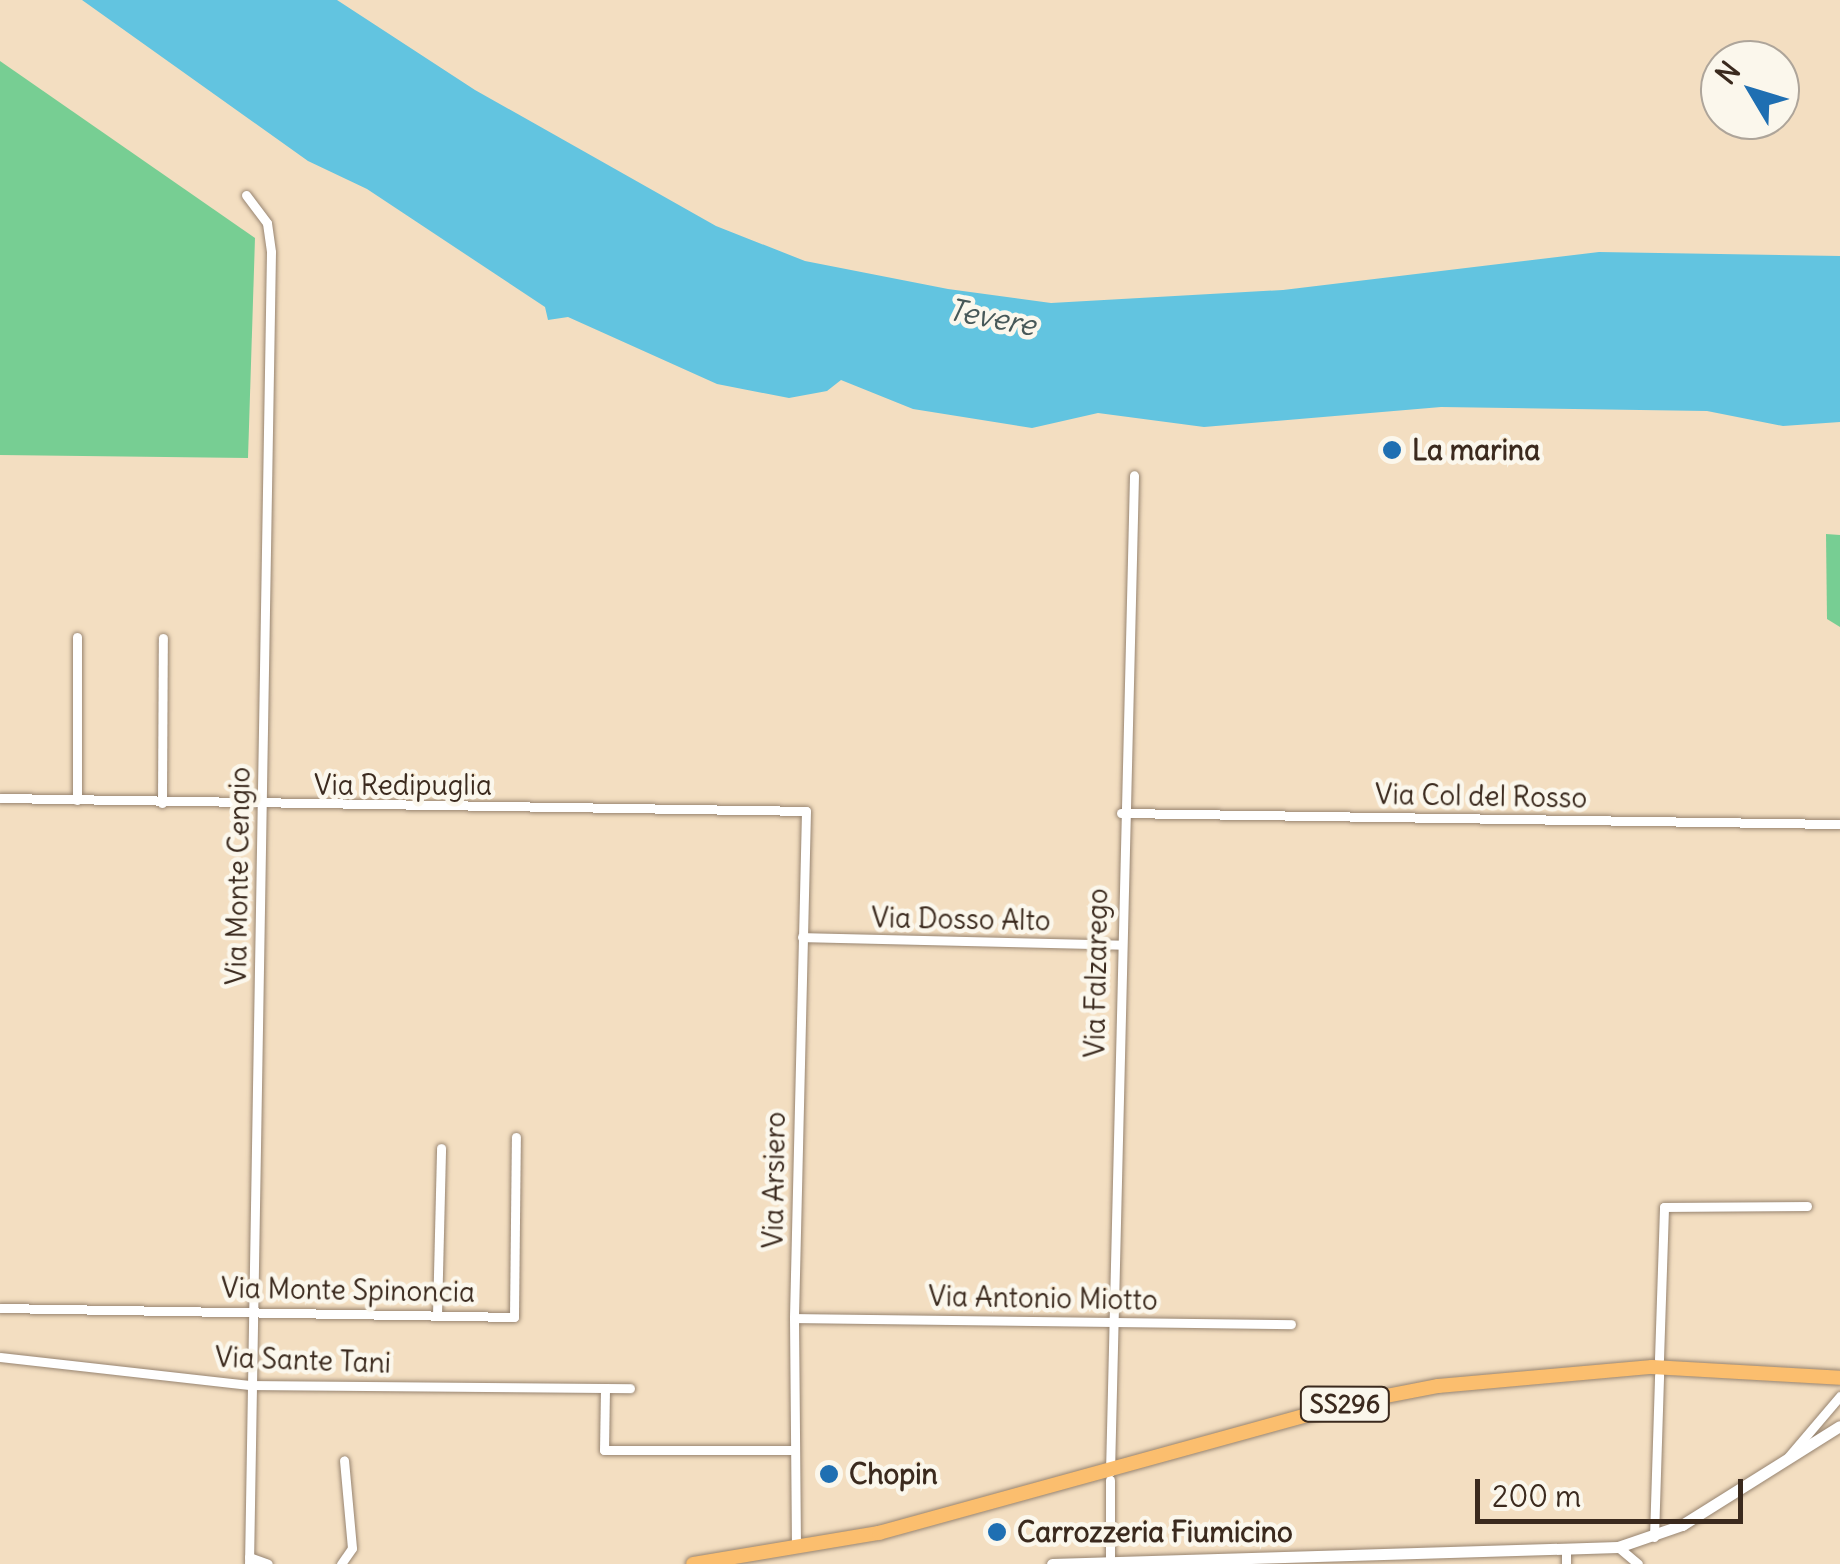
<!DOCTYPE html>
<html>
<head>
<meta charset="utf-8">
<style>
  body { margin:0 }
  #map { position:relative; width:1840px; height:1564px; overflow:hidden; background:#f3dec1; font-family:Delius,sans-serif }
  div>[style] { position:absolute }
  .green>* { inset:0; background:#77ce93 }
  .water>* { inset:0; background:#62c4e0 }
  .roads { filter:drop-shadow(0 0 2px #978470) drop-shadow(0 0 2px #978470) }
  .minor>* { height:9px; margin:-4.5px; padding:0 4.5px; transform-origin:4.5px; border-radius:4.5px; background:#fff }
  .tertiary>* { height:11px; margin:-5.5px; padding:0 5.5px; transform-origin:5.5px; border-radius:5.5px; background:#fff }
  .primary>* { height:14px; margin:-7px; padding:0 7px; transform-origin:7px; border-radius:7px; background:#fbbe6e }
  .dots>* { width:28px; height:28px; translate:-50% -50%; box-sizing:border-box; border:5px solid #fbf7ec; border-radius:50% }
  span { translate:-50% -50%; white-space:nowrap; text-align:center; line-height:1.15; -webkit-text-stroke:9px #fbf7ec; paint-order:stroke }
  .shield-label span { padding:2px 8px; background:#fbf7ec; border:2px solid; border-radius:8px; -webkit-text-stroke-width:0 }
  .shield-label { font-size:25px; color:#3b2a1e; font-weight:700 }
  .poi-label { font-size:28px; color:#3b2a1e; font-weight:700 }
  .left { translate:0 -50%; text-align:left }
  .street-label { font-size:28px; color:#3b2a1e }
  .water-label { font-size:30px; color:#475858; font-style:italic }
  .north { position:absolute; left:1700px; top:40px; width:100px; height:100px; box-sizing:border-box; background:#fbf7ec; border:2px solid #aea59a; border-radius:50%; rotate:308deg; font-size:28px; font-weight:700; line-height:40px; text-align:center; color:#3b2a1e }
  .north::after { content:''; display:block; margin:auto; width:35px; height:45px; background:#1f6fb2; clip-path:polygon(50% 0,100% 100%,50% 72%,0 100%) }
  .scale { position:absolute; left:1475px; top:1479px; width:268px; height:45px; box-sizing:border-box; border:5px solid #3b2a1e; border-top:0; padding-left:12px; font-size:30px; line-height:35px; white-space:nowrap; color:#3b2a1e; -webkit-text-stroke:8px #fbf7ec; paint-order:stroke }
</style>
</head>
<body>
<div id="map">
  <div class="green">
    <i style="clip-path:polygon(0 61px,255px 238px,248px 458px,0 455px)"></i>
    <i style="clip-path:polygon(1826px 534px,1840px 535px,1840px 627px,1827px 619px)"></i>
  </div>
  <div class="water">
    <i style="clip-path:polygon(82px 0,337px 0,475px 90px,716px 226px,805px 261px,948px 289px,1051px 303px,1283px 290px,1599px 252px,1840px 256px,1840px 422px,1783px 426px,1707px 411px,1441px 407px,1204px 427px,1098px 413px,1032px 428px,913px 409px,841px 380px,827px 391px,789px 398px,717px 384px,568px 317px,548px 320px,545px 307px,367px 189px,308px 161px)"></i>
  </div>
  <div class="roads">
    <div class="minor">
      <i style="left:246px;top:195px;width:35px;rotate:53deg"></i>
      <i style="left:267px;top:223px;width:29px;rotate:82deg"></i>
      <i style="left:271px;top:252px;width:1312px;rotate:90.96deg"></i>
      <i style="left:0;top:798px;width:806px;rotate:0.92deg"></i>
      <i style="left:806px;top:811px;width:507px;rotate:91.36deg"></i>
      <i style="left:794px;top:1318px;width:229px;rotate:89.5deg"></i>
      <i style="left:77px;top:800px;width:163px;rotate:-90deg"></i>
      <i style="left:162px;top:803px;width:165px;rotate:-89.7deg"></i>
      <i style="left:1121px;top:813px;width:719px;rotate:0.88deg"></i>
      <i style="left:802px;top:937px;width:317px;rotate:1.4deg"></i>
      <i style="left:0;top:1308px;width:514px;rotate:1deg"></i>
      <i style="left:514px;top:1317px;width:180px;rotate:-89.4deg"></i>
      <i style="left:437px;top:1315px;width:167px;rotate:-88.6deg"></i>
      <i style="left:794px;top:1318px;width:497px;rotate:0.7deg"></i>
      <i style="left:0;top:1357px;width:253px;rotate:6.4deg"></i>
      <i style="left:251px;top:1385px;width:379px;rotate:0.5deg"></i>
      <i style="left:1659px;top:1359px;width:152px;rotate:-88.1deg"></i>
      <i style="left:1664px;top:1207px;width:143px;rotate:-0.4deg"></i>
      <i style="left:605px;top:1388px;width:62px;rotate:90.9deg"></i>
      <i style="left:604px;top:1450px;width:191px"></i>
      <i style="left:1789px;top:1456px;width:79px;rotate:-49.6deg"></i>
      <i style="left:1110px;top:1472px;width:997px;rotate:-88.62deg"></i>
      <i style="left:1110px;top:1480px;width:84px;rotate:90deg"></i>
      <i style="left:1654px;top:1537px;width:162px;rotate:-88.2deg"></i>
      <i style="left:1618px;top:1547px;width:26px;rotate:40deg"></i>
      <i style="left:1566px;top:1550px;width:14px;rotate:90deg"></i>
      <i style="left:249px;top:1557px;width:20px;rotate:20deg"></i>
      <i style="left:341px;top:1564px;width:19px;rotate:-55deg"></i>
      <i style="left:352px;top:1548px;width:88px;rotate:-95.2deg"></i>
    </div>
    <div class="tertiary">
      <i style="left:1052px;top:1564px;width:566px;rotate:-1.72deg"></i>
      <i style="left:1618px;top:1547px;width:68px;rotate:-19deg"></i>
      <i style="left:1682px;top:1525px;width:186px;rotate:-32.1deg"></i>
    </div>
    <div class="primary">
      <i style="left:693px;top:1564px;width:189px;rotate:-9.5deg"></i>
      <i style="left:879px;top:1533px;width:489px;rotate:-15.4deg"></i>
      <i style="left:1350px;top:1403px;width:90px;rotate:-10.9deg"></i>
      <i style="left:1438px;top:1386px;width:215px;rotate:-5.1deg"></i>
      <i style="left:1652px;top:1367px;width:188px;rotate:3.3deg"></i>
    </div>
  </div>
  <div class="dots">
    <i style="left:1392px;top:450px;background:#1f6fb2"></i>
    <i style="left:829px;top:1474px;background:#1f6fb2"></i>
    <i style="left:997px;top:1532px;background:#1f6fb2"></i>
  </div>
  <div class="shield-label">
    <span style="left:1345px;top:1404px">SS296</span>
  </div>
  <div class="poi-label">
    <span class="left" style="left:1412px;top:450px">La marina</span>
    <span class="left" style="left:849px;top:1474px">Chopin</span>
    <span class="left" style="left:1017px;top:1532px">Carrozzeria Fiumicino</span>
  </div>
  <div class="street-label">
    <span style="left:403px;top:785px">Via Redipuglia</span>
    <span style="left:1481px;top:796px;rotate:1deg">Via Col del Rosso</span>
    <span style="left:238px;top:876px;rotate:-89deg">Via Monte Cengio</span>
    <span style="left:961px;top:919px;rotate:1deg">Via Dosso Alto</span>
    <span style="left:1096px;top:973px;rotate:-89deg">Via Falzarego</span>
    <span style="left:774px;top:1180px;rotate:-89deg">Via Arsiero</span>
    <span style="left:348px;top:1290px;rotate:1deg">Via Monte Spinoncia</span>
    <span style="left:1043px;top:1298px;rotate:1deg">Via Antonio Miotto</span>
    <span style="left:303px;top:1360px;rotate:2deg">Via Sante Tani</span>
  </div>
  <div class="water-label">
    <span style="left:992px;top:317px;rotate:11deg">Tevere</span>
  </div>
  <div class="north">N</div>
  <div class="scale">200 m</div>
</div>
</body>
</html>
